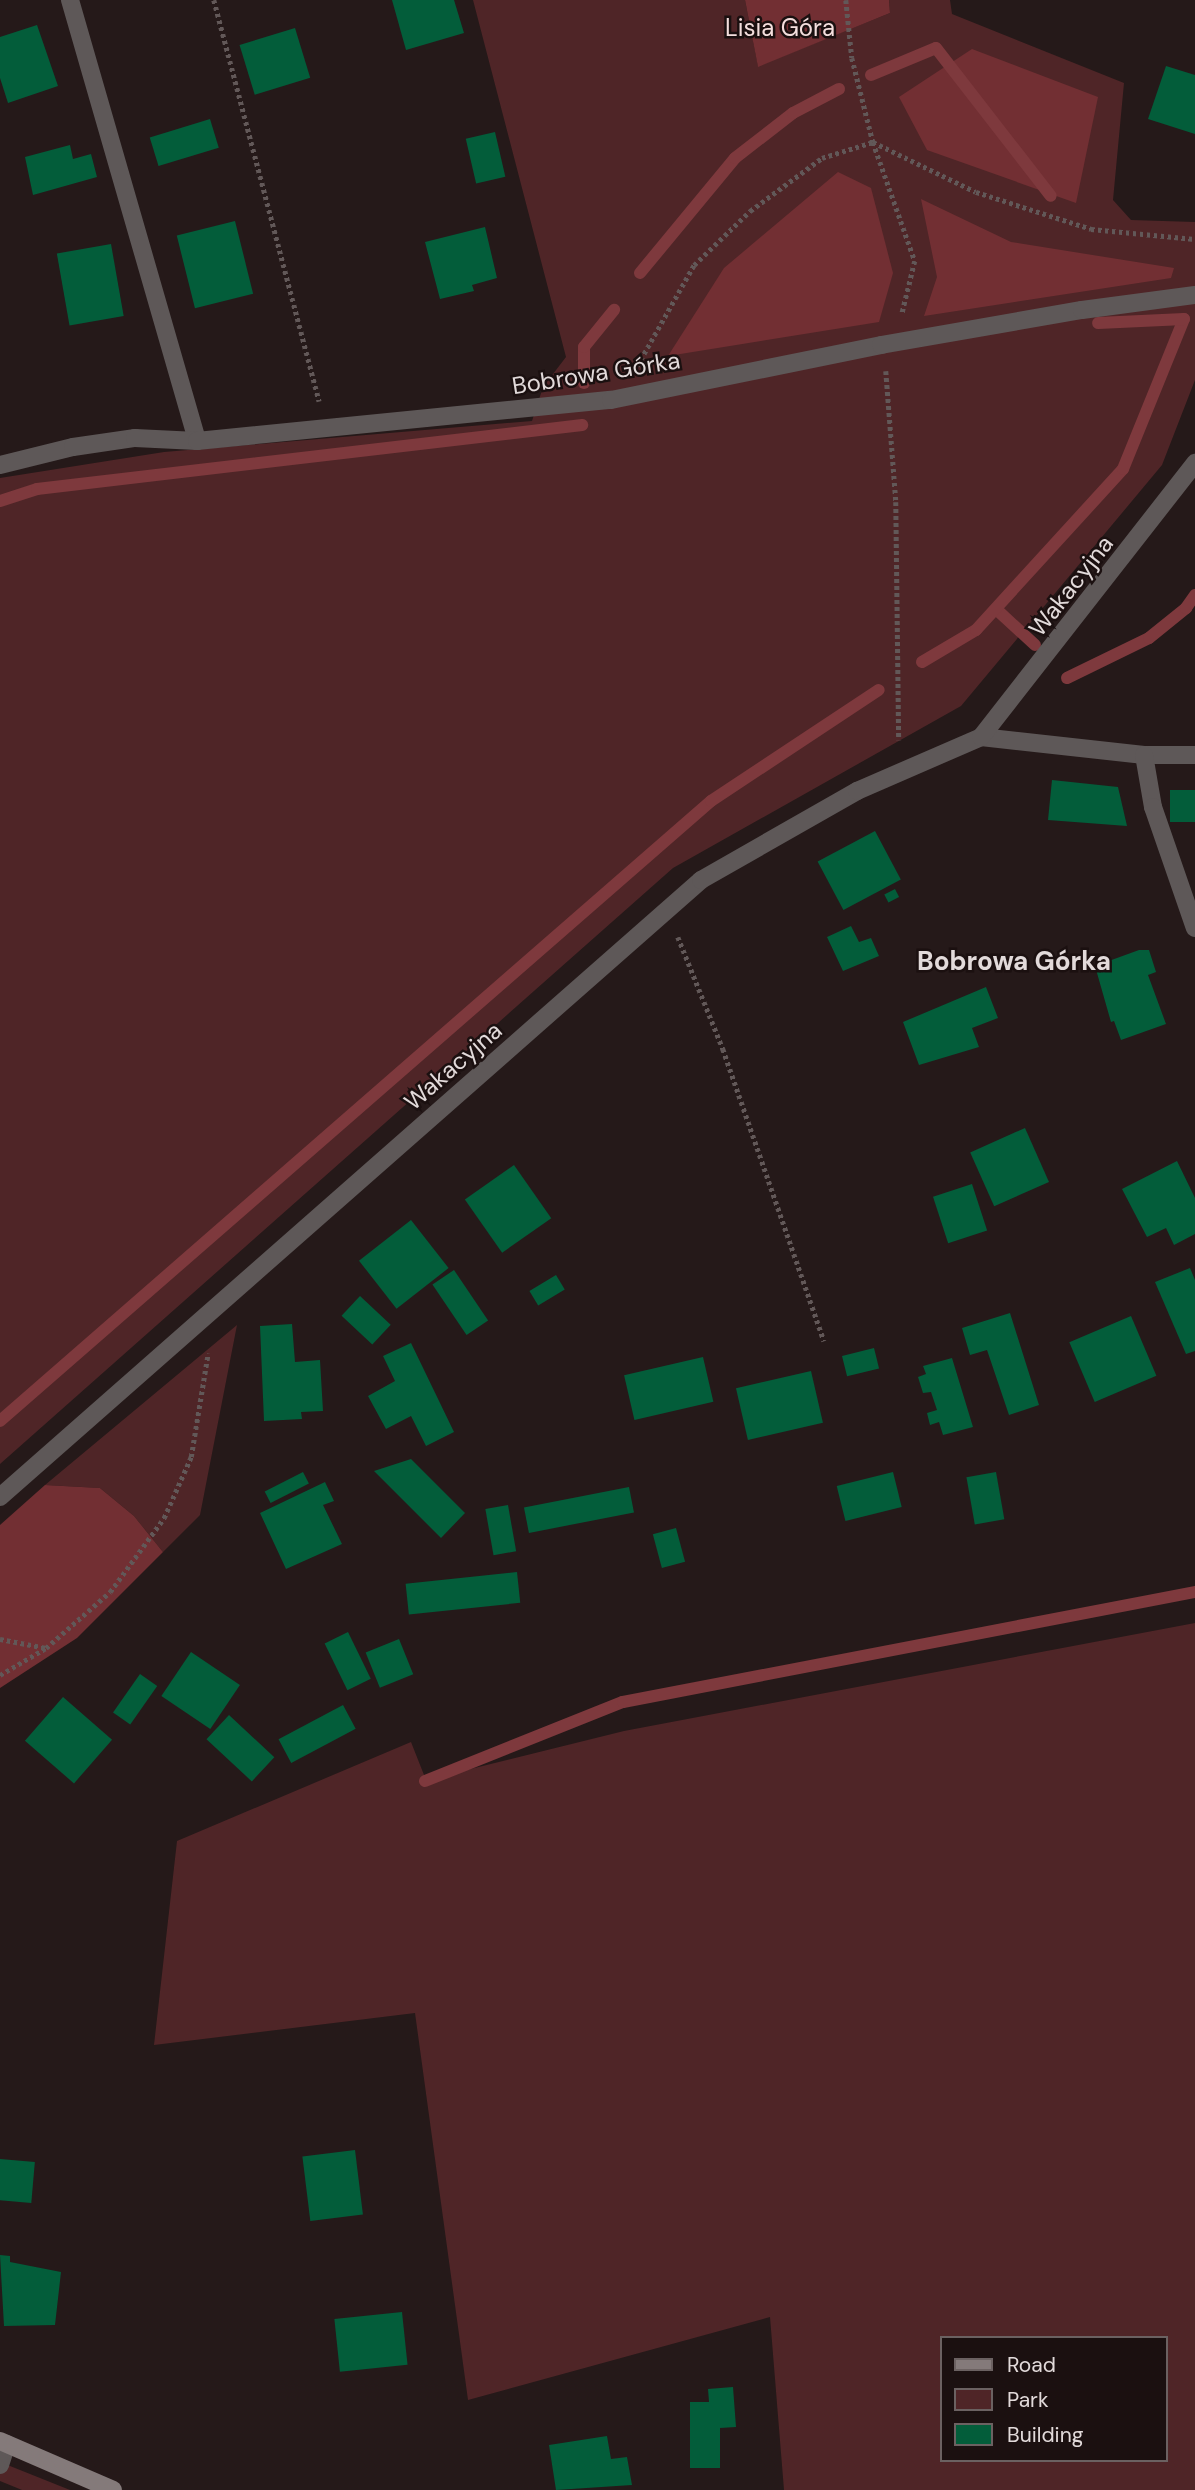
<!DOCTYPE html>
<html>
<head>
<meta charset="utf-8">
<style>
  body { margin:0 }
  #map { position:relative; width:1195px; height:2490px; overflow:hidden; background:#251919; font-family:"DM Sans",sans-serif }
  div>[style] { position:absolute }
  .green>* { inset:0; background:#4f2527 }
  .forest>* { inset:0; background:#722f33 }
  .stream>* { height:12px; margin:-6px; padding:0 6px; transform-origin:6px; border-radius:6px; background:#7e393d }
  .building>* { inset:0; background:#035d3a; transform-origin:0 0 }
  .path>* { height:4.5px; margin-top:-2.25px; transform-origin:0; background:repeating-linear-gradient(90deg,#625858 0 3.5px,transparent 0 7px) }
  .lane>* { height:18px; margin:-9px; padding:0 9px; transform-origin:9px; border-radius:9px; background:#5e5858 }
  .street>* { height:18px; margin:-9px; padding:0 9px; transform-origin:9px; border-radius:9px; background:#5e5858 }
  .secondary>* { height:18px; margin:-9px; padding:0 9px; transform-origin:9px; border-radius:9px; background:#847a7a }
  span { translate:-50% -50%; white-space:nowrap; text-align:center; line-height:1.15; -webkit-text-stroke:5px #1b1010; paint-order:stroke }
  .park-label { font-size:24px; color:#f4dedd }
  .street-label { font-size:24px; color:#e2dada }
  .neighbourhood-label { font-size:26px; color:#e2dada; font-weight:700 }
  .legend { position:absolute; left:940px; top:2336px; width:228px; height:126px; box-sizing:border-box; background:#1b1010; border:2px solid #6b6161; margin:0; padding:9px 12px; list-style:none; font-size:21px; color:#e2dada }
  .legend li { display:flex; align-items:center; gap:14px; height:35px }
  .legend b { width:35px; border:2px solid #6b6161 }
</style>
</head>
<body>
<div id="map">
  <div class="green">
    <i style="clip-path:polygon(473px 0,745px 0,758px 66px,890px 13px,889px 0,950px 0,952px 14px,1124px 83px,1113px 200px,1131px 220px,1195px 222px,1195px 380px,1162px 465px,961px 706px,673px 868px,0 1464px,0 478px,164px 452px,532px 421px,543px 387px,566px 357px)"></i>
    <i style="clip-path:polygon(237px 1325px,200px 1515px,163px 1552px,134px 1516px,100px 1488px,45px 1485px)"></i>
    <i style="clip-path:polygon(evenodd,1195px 1623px,1195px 2490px,784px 2490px,770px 2317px,468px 2400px,415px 2013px,154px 2045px,177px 1841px,411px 1742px,426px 1780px,624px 1731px,1195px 1623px,941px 2338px,1165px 2338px,1165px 2460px,941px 2460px,941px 2338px)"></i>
    <i style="clip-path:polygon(0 2462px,70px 2490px,22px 2490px,0 2481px)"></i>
  </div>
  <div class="forest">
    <i style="clip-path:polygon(745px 0,889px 0,890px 13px,758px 67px)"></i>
    <i style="clip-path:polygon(972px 49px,1098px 97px,1076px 203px,927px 150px,899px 97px)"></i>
    <i style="clip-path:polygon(838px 172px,871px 188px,893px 273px,879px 322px,668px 356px,724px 268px)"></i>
    <i style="clip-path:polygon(921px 199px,1011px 242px,1174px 268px,1171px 278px,924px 316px,937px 277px)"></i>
    <i style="clip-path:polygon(45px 1485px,100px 1488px,134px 1516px,163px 1552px,77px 1638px,0 1688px,0 1525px)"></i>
  </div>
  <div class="stream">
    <i style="left:871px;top:75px;width:70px;rotate:-22.6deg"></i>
    <i style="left:936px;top:48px;width:187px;rotate:52.2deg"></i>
    <i style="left:640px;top:273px;width:149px;rotate:-50.4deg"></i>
    <i style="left:735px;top:158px;width:73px;rotate:-37.8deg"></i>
    <i style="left:793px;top:113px;width:52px;rotate:-27.6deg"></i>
    <i style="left:584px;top:383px;width:36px;rotate:-90deg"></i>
    <i style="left:584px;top:347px;width:48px;rotate:-51deg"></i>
    <i style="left:0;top:501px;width:39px;rotate:-18deg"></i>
    <i style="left:37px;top:489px;width:549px;rotate:-6.7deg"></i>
    <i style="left:996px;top:609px;width:53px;rotate:42.7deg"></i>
    <i style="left:922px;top:662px;width:63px;rotate:-30.7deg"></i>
    <i style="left:976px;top:630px;width:218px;rotate:-47.6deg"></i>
    <i style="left:1123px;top:469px;width:162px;rotate:-67.9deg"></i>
    <i style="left:1184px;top:319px;width:86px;rotate:177.3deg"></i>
    <i style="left:1067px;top:678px;width:91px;rotate:-26deg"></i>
    <i style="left:1149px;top:638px;width:48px;rotate:-39deg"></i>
    <i style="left:1186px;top:608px;width:16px;rotate:-55deg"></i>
    <i style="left:0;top:1421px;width:943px;rotate:-41.09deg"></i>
    <i style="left:711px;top:801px;width:201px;rotate:-33.5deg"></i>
    <i style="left:425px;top:1781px;width:213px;rotate:-21.8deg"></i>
    <i style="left:623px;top:1702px;width:582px;rotate:-10.89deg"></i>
  </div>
  <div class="building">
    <i style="clip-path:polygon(392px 0,454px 0,464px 33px,406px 50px)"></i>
    <i style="clip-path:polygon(37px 25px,58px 86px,8px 103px,0 78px,0 37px)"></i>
    <i style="left:295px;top:28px;width:52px;height:58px;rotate:73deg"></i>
    <i style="clip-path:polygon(1166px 66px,1195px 75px,1195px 134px,1148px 119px)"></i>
    <i style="left:210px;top:119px;width:30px;height:63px;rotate:73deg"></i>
    <i style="left:495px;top:132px;width:46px;height:30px;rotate:77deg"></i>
    <i style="clip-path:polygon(70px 145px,73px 159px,91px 154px,97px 177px,33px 195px,25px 157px)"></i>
    <i style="left:235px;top:221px;width:75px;height:60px;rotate:76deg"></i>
    <i style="clip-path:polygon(485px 227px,497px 278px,472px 285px,474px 291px,440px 299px,425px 242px)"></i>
    <i style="left:111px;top:244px;width:73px;height:55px;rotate:80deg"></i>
    <i style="clip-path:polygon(1052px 780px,1118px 787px,1127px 826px,1048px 820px)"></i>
    <i style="left:1195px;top:790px;width:32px;height:25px;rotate:90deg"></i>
    <i style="left:875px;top:831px;width:55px;height:65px;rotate:62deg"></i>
    <i style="left:895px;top:889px;width:9px;height:12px;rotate:63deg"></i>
    <i style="clip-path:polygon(851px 926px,859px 942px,871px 938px,879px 956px,843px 971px,827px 937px)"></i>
    <i style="clip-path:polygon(1139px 950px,1149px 950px,1156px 972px,1148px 975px,1166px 1024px,1121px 1040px,1114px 1021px,1111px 1022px,1095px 966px)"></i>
    <i style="clip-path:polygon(986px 987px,998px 1018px,972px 1028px,979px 1047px,919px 1065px,903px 1022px)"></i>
    <i style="left:1025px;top:1128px;width:59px;height:60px;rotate:66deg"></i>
    <i style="clip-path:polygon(1177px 1161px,1195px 1198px,1195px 1234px,1174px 1245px,1166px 1228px,1147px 1237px,1122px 1189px)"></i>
    <i style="left:514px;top:1165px;width:65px;height:60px;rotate:55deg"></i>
    <i style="left:972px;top:1184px;width:49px;height:41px;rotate:72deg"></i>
    <i style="left:411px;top:1220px;width:61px;height:66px;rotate:52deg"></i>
    <i style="clip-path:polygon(1190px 1268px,1195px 1280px,1195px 1351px,1186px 1354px,1155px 1282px)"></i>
    <i style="left:454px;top:1270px;width:61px;height:26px;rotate:56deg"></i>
    <i style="left:556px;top:1275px;width:17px;height:31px;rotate:59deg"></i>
    <i style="left:360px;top:1296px;width:42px;height:27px;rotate:43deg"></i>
    <i style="clip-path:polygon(1010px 1313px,1039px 1405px,1009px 1415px,987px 1350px,970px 1355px,962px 1328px)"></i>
    <i style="left:1131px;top:1316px;width:65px;height:67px;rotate:67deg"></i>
    <i style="clip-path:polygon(292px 1324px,295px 1362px,320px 1360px,323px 1411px,301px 1412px,302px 1419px,264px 1421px,260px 1326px)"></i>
    <i style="clip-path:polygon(411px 1343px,454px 1432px,426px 1446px,411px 1416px,386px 1429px,368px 1396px,395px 1381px,383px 1356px)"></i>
    <i style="left:874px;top:1348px;width:21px;height:33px;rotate:76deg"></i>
    <i style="left:703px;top:1357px;width:46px;height:81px;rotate:77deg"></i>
    <i style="clip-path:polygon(952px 1358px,973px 1427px,943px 1435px,939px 1422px,930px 1425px,927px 1413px,937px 1410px,931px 1392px,923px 1393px,918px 1377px,926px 1374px,923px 1366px)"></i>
    <i style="left:811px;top:1371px;width:53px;height:77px;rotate:77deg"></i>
    <i style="clip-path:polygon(411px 1459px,465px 1513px,441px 1538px,374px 1471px)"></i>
    <i style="left:303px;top:1472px;width:13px;height:43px;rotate:63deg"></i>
    <i style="left:893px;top:1472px;width:36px;height:58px;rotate:76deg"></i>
    <i style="left:996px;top:1472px;width:48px;height:30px;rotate:80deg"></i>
    <i style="clip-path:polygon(325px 1482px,334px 1501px,323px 1505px,342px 1544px,286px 1569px,260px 1513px)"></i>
    <i style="left:629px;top:1487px;width:26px;height:107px;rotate:79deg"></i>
    <i style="left:508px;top:1505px;width:47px;height:23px;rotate:80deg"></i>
    <i style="left:676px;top:1528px;width:35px;height:24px;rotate:75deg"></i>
    <i style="left:517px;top:1572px;width:31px;height:112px;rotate:84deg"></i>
    <i style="left:348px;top:1632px;width:52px;height:26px;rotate:64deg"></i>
    <i style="left:399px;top:1639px;width:38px;height:36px;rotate:68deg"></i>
    <i style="left:191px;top:1652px;width:59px;height:53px;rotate:34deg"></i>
    <i style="left:140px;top:1674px;width:21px;height:47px;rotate:35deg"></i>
    <i style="left:63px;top:1697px;width:65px;height:58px;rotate:41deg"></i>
    <i style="left:343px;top:1705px;width:27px;height:73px;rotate:62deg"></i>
    <i style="left:229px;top:1715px;width:62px;height:33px;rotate:43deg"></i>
    <i style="left:355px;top:2150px;width:65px;height:53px;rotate:83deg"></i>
    <i style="left:0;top:2159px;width:35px;height:41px;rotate:5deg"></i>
    <i style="clip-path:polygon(0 2255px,10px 2256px,10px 2262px,61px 2272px,55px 2325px,4px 2326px)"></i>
    <i style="left:402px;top:2312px;width:53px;height:68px;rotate:84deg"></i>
    <i style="clip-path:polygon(733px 2387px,736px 2427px,720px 2428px,720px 2468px,690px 2468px,690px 2402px,709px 2402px,708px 2389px)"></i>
    <i style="clip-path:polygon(607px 2436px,611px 2459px,627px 2457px,632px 2485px,556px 2490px,549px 2445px)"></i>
  </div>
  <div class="path">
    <i style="left:214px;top:0;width:415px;rotate:75.3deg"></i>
    <i style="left:846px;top:0;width:58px;rotate:84.1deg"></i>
    <i style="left:852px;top:58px;width:87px;rotate:76deg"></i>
    <i style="left:873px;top:142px;width:126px;rotate:70.6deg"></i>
    <i style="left:915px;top:261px;width:55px;rotate:103.8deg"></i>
    <i style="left:637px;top:366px;width:116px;rotate:-60.6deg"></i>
    <i style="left:694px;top:265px;width:78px;rotate:-44deg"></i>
    <i style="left:750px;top:211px;width:89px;rotate:-36.4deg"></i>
    <i style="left:822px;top:158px;width:53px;rotate:-17.4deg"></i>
    <i style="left:873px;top:142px;width:114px;rotate:25.9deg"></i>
    <i style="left:976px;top:192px;width:121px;rotate:17.8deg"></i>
    <i style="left:1091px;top:229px;width:104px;rotate:5.5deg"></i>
    <i style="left:886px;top:371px;width:131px;rotate:85.6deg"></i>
    <i style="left:896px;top:502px;width:238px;rotate:89.3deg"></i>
    <i style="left:678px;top:937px;width:121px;rotate:68.1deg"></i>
    <i style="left:723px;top:1049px;width:309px;rotate:70.9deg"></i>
    <i style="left:0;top:1639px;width:47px;rotate:11.1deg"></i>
    <i style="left:0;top:1675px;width:53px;rotate:-30.4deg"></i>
    <i style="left:46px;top:1648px;width:85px;rotate:-41.2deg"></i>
    <i style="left:110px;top:1592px;width:92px;rotate:-53.9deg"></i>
    <i style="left:164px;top:1518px;width:67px;rotate:-66.1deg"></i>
    <i style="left:191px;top:1457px;width:105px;rotate:-80.7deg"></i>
  </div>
  <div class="lane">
    <i style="left:70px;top:0;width:459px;rotate:73.9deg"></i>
    <i style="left:0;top:465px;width:75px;rotate:-13.9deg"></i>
    <i style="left:73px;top:447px;width:63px;rotate:-8.3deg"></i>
    <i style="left:135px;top:438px;width:62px;rotate:2.8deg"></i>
    <i style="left:197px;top:441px;width:416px;rotate:-5.7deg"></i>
    <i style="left:611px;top:400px;width:276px;rotate:-11.5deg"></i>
    <i style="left:881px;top:345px;width:204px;rotate:-9.9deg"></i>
    <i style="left:1082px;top:310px;width:114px;rotate:-7.6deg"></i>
    <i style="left:0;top:2465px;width:22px;rotate:-72deg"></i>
  </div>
  <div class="street">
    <i style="left:981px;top:737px;width:164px;rotate:6.3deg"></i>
    <i style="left:1144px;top:755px;width:51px"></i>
    <i style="left:1144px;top:755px;width:53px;rotate:80.2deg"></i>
    <i style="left:1153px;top:807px;width:128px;rotate:70.9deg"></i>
    <i style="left:0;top:1497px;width:934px;rotate:-41.35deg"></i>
    <i style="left:701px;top:880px;width:180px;rotate:-29.7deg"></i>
    <i style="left:857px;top:791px;width:135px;rotate:-23.5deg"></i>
    <i style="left:981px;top:737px;width:348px;rotate:-52deg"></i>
  </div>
  <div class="secondary">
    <i style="left:0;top:2441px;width:123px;rotate:23.4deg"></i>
  </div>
  <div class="park-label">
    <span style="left:780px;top:28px">Lisia Góra</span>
  </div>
  <div class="street-label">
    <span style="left:596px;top:373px;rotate:-9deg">Bobrowa Górka</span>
    <span style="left:1071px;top:586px;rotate:-52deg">Wakacyjna</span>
    <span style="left:453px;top:1066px;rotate:-41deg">Wakacyjna</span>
  </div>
  <div class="neighbourhood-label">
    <span style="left:1014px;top:962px">Bobrowa Górka</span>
  </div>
  <ul class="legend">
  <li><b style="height:9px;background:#847a7a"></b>Road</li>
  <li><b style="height:19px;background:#4f2527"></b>Park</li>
  <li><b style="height:19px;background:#035d3a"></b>Building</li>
  </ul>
</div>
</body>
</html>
